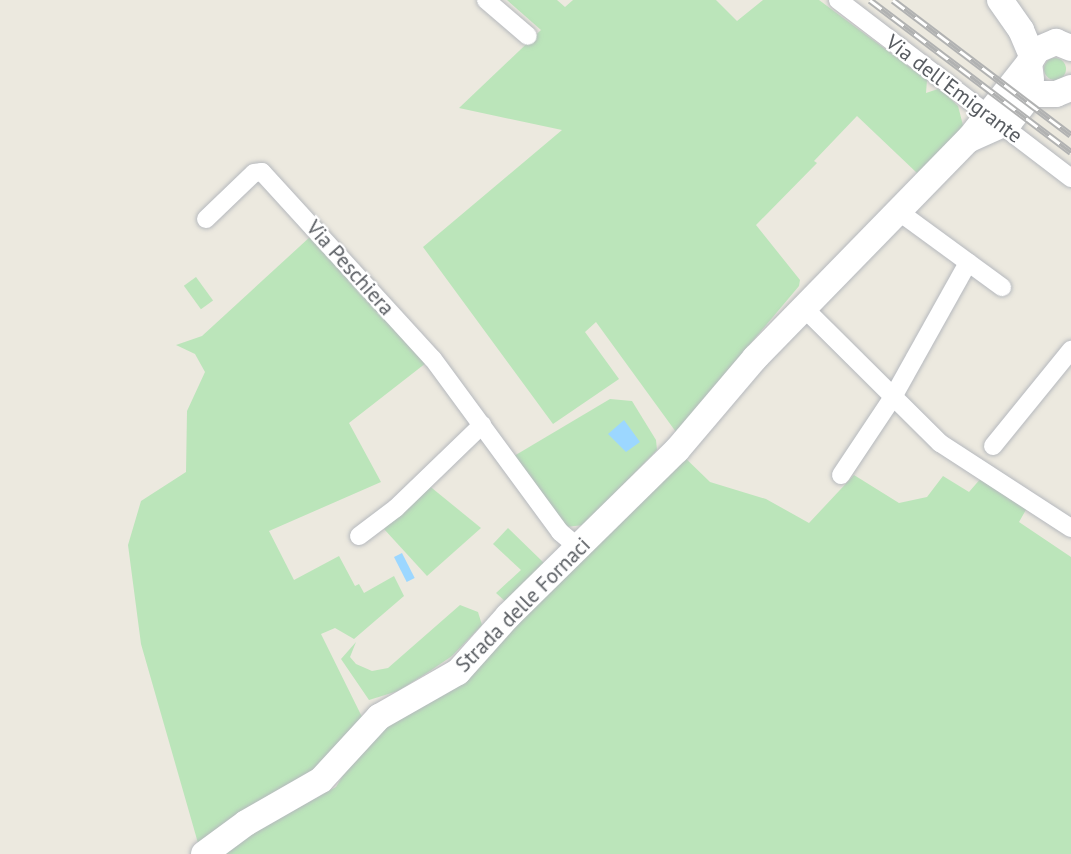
<!DOCTYPE html>
<html>
<head>
<meta charset="utf-8">
<style>
  body { margin:0 }
  #map { position:relative; width:1071px; height:854px; overflow:hidden; background:#ece9df; font-family:"PT Sans",sans-serif }
  div>[style] { position:absolute }
  .green>* { inset:0; background:#bbe5ba; transform-origin:0 0 }
  .round { border-radius:50% }
  .water>* { inset:0; background:#9cd7ff; transform-origin:0 0 }
  .roads { filter:drop-shadow(0 0 2px #b5b8bd) drop-shadow(0 0 2px #b5b8bd) }
  .street>* { height:18px; margin:-9px; padding:0 9px; transform-origin:9px; border-radius:9px; background:#fff }
  .secondary>* { height:26px; margin:-13px; padding:0 13px; transform-origin:13px; border-radius:13px; background:#fff }
  .rail>* { height:7px; margin-top:-3.5px; transform-origin:0; background:repeating-linear-gradient(90deg,#fff 0 14px,#b1b2b2 0 28px); box-sizing:border-box; border-block:2px solid #b1b2b2 }
  span { translate:-50% -50%; white-space:nowrap; text-align:center; line-height:1.15; -webkit-text-stroke:4.5px #fff; paint-order:stroke }
  .street-label { font-size:21px; color:#585c61 }
</style>
</head>
<body>
<div id="map">
  <div class="green">
    <i style="clip-path:polygon(507px 0,557px 0,565px 7px,573px 0,716px 0,737px 21px,763px 0,819px 0,927px 80px,926px 93px,938px 89px,947px 95px,958px 106px,964px 129px,917px 173px,857px 116px,814px 161px,817px 163px,756px 225px,800px 280px,799px 286px,676px 432px,596px 322px,585px 332px,619px 379px,553px 424px,423px 247px,562px 130px,459px 108px,541px 30px)"></i>
    <i class="round" style="left:1044px;top:58px;width:22px;height:22px"></i>
    <i style="clip-path:polygon(311px 236px,426px 363px,349px 423px,381px 482px,269px 531px,294px 580px,339px 556px,355px 586px,359px 584px,364px 593px,394px 576px,404px 596px,354px 639px,335px 628px,321px 634px,365px 723px,341px 752px,200px 850px,141px 644px,128px 545px,141px 501px,186px 472px,187px 411px,205px 372px,195px 354px,176px 345px,202px 336px)"></i>
    <i style="left:196px;top:277px;width:29px;height:15px;rotate:54deg"></i>
    <i style="clip-path:polygon(610px 399px,632px 401px,656px 440px,657px 450px,584px 525px,566px 527px,514px 456px)"></i>
    <i style="clip-path:polygon(677px 450px,710px 482px,766px 499px,809px 523px,854px 475px,899px 503px,927px 497px,943px 476px,969px 492px,982px 477px,1027px 508px,1019px 522px,1071px 557px,1071px 854px,214px 854px,336px 787px,360px 747px)"></i>
    <i style="clip-path:polygon(427px 484px,481px 528px,427px 576px,384px 529px)"></i>
    <i style="clip-path:polygon(508px 528px,544px 563px,539px 574px,506px 602px,496px 593px,521px 570px,493px 544px)"></i>
    <i style="clip-path:polygon(460px 605px,478px 612px,482px 625px,452px 656px,430px 671px,398px 691px,369px 700px,341px 659px,356px 642px,350px 657px,356px 664px,372px 671px,388px 668px)"></i>
  </div>
  <div class="water">
    <i style="clip-path:polygon(624px 420px,640px 442px,626px 452px,608px 434px)"></i>
    <i style="left:402px;top:553px;width:28px;height:9px;rotate:63deg"></i>
  </div>
  <div class="roads">
    <div class="street">
      <i style="left:486px;top:0;width:55px;rotate:40.6deg"></i>
      <i style="left:838px;top:0;width:293px;rotate:37.4deg"></i>
      <i style="left:898px;top:211px;width:129px;rotate:36.2deg"></i>
      <i style="left:206px;top:219px;width:66px;rotate:-43.8deg"></i>
      <i style="left:254px;top:173px;width:8px;rotate:-7deg"></i>
      <i style="left:262px;top:172px;width:253px;rotate:47.6deg"></i>
      <i style="left:433px;top:359px;width:215px;rotate:53.7deg"></i>
      <i style="left:560px;top:532px;width:25px;rotate:40deg"></i>
      <i style="left:803px;top:307px;width:193px;rotate:44.8deg"></i>
      <i style="left:940px;top:443px;width:156px;rotate:33deg"></i>
      <i style="left:993px;top:446px;width:124px;rotate:-50.9deg"></i>
      <i style="left:841px;top:475px;width:94px;rotate:-56.3deg"></i>
      <i style="left:893px;top:397px;width:154px;rotate:-60.8deg"></i>
      <i style="left:359px;top:536px;width:46px;rotate:-37.1deg"></i>
      <i style="left:396px;top:508px;width:120px;rotate:-44deg"></i>
    </div>
    <div class="secondary">
      <i style="left:1000px;top:0;width:37px;rotate:55deg"></i>
      <i style="left:1021px;top:30px;width:28px;rotate:67deg"></i>
      <i style="left:1031px;top:79px;width:16px;rotate:-97deg"></i>
      <i style="left:1029px;top:63px;width:15px;rotate:-58deg"></i>
      <i style="left:1037px;top:50px;width:21px;rotate:-23deg"></i>
      <i style="left:1056px;top:42px;width:16px;rotate:22deg"></i>
      <i style="left:970px;top:139px;width:44px;rotate:-24.2deg"></i>
      <i style="left:1010px;top:121px;width:34px;rotate:-52deg"></i>
      <i style="left:1031px;top:94px;width:25px"></i>
      <i style="left:1056px;top:94px;width:16px;rotate:-22deg"></i>
      <i style="left:204px;top:854px;width:52px;rotate:-36.4deg"></i>
      <i style="left:246px;top:823px;width:86px;rotate:-29.8deg"></i>
      <i style="left:321px;top:780px;width:86px;rotate:-47.4deg"></i>
      <i style="left:379px;top:717px;width:91px;rotate:-29.7deg"></i>
      <i style="left:458px;top:672px;width:75px;rotate:-48.2deg"></i>
      <i style="left:508px;top:616px;width:237px;rotate:-44.5deg"></i>
      <i style="left:677px;top:450px;width:121px;rotate:-49.7deg"></i>
      <i style="left:755px;top:358px;width:306px;rotate:-45.7deg"></i>
      <i style="left:969px;top:139px;width:97px;rotate:-51.7deg"></i>
    </div>
  </div>
  <div class="rail">
    <i style="left:870px;top:0;width:252px;rotate:37.1deg"></i>
    <i style="left:893px;top:0;width:223px;rotate:37.2deg"></i>
  </div>
  <div class="street-label">
    <span style="left:954px;top:89px;rotate:37deg">Via dell'Emigrante</span>
    <span style="left:350px;top:268px;rotate:48deg">Via Peschiera</span>
    <span style="left:523px;top:605px;rotate:-45deg">Strada delle Fornaci</span>
  </div>
</div>
</body>
</html>
